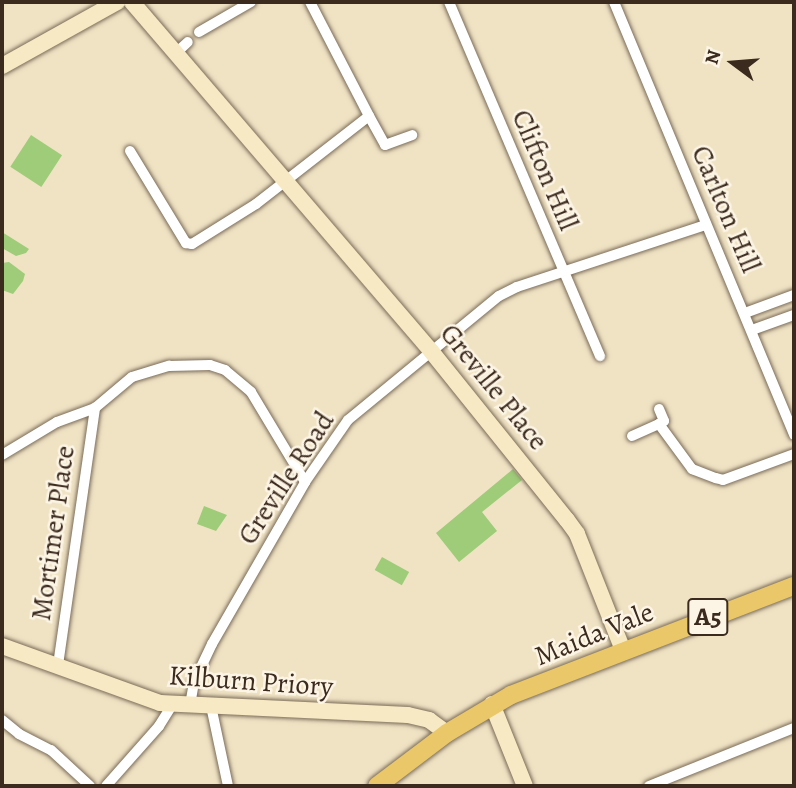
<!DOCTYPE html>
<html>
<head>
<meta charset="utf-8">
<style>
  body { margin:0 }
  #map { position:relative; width:796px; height:788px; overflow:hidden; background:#f0e3c4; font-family:Alegreya,serif }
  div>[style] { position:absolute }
  .green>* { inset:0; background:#9ecc79; transform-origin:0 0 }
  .roads { filter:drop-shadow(0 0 2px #7a6b58) drop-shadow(0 0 2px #7a6b58) }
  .street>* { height:10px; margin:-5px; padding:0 5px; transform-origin:5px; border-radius:5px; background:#fff }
  .secondary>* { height:16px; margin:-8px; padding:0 8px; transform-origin:8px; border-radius:8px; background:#f7e9c3 }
  .primary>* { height:18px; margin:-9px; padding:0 9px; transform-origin:9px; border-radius:9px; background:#eac769 }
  span { translate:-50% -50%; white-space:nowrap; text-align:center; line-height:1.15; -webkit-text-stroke:5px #fcf5e5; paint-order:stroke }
  .shield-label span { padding:2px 5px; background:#fcf5e5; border:2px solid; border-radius:5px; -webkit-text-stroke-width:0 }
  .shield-label { font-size:26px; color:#3b2a1e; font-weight:700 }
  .street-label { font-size:28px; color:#3b2a1e }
  .frame { position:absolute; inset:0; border:4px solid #3b2a1e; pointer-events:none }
  .north { position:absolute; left:698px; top:28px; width:70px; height:70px; -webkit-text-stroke:5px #fcf5e5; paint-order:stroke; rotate:286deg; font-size:19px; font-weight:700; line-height:28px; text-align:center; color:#3b2a1e }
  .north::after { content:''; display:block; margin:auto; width:24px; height:32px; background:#3b2a1e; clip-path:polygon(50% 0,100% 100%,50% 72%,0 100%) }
</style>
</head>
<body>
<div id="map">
  <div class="green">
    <i style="left:31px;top:135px;width:37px;height:38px;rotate:33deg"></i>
    <i style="clip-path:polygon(2px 232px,29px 249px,26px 253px,16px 256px,2px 248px)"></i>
    <i style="clip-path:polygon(9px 262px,25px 274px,23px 281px,13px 294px,2px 290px,2px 263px)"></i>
    <i style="clip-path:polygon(513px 469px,522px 480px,482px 512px,497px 531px,459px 562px,436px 533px)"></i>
    <i style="clip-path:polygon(204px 506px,227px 515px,216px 531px,197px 524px)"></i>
    <i style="left:382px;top:557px;width:31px;height:15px;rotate:29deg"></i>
  </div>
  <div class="roads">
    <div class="street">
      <i style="left:310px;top:2px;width:128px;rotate:62.6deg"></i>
      <i style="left:449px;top:2px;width:385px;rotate:66.9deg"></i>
      <i style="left:614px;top:2px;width:469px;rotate:67.4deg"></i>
      <i style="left:199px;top:32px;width:60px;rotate:-30deg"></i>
      <i style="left:176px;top:53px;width:16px;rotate:-43deg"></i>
      <i style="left:130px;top:151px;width:108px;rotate:58.7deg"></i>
      <i style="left:186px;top:243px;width:6px;rotate:9deg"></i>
      <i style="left:192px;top:244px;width:75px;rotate:-32deg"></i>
      <i style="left:256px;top:204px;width:143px;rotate:-37.9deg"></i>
      <i style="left:369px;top:116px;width:33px;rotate:61deg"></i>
      <i style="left:385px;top:145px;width:29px;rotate:-20deg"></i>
      <i style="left:745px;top:313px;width:52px;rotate:-20.2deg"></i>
      <i style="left:752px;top:330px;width:45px;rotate:-19.7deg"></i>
      <i style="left:659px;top:409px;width:13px;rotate:67deg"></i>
      <i style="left:664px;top:421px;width:6px;rotate:149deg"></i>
      <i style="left:659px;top:424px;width:56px;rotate:53.7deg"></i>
      <i style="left:692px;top:469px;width:26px;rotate:21deg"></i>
      <i style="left:716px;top:478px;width:7px;rotate:16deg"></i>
      <i style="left:723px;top:480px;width:76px;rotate:-20.1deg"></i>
      <i style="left:632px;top:436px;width:30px;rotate:-24deg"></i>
      <i style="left:2px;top:455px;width:64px;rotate:-31deg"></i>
      <i style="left:57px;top:422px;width:40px;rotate:-20.2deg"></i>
      <i style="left:95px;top:408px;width:48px;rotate:-40deg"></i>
      <i style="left:132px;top:377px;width:39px;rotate:-17deg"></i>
      <i style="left:169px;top:366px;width:41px;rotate:-1.4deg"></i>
      <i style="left:210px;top:365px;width:16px;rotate:18deg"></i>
      <i style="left:225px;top:370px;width:34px;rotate:40deg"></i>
      <i style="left:251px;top:392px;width:105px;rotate:59deg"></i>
      <i style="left:58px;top:665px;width:260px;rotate:-81.8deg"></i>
      <i style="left:190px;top:705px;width:23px;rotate:-80deg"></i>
      <i style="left:194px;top:682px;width:42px;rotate:-64.7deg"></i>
      <i style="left:212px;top:644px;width:187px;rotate:-60.1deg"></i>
      <i style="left:305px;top:482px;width:75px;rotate:-55.3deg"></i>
      <i style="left:348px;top:420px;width:195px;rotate:-39.4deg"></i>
      <i style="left:499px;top:296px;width:20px;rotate:-27deg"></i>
      <i style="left:517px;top:287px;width:199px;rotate:-18.2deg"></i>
      <i style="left:211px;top:706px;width:82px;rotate:78deg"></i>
      <i style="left:2px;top:720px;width:22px;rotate:39deg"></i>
      <i style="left:19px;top:734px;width:36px;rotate:27deg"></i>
      <i style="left:51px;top:750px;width:53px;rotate:42.7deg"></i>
      <i style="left:106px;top:786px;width:80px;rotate:-48.5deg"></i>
      <i style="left:159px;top:726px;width:25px;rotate:-58deg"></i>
      <i style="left:649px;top:786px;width:156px;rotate:-21.8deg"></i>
    </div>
    <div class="secondary">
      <i style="left:132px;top:2px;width:460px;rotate:49.4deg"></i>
      <i style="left:431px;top:351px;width:217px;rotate:51.2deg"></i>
      <i style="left:567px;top:520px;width:17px;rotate:54deg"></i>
      <i style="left:577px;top:534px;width:125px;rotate:68.4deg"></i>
      <i style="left:2px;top:66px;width:132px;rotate:-29.1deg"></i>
      <i style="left:2px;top:646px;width:168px;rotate:19.8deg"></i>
      <i style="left:160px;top:703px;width:248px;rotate:2.8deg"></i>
      <i style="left:408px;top:715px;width:22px;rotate:13deg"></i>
      <i style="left:429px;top:720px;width:22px;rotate:36deg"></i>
      <i style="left:492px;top:704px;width:88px;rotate:68.1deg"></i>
    </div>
    <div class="primary">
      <i style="left:377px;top:786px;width:88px;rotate:-37.1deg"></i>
      <i style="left:447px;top:733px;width:74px;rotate:-30.7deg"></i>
      <i style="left:511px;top:695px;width:303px;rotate:-21.1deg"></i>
    </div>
  </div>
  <div class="shield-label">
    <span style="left:708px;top:617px">A5</span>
  </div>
  <div class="street-label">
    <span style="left:545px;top:170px;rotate:67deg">Clifton Hill</span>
    <span style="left:726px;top:209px;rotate:67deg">Carlton Hill</span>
    <span style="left:494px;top:387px;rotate:51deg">Greville Place</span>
    <span style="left:286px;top:478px;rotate:-57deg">Greville Road</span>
    <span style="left:53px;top:533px;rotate:-82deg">Mortimer Place</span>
    <span style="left:594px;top:634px;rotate:-22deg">Maida Vale</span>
    <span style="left:251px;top:681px;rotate:4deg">Kilburn Priory</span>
  </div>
  <div class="frame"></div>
  <div class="north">N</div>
</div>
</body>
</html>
